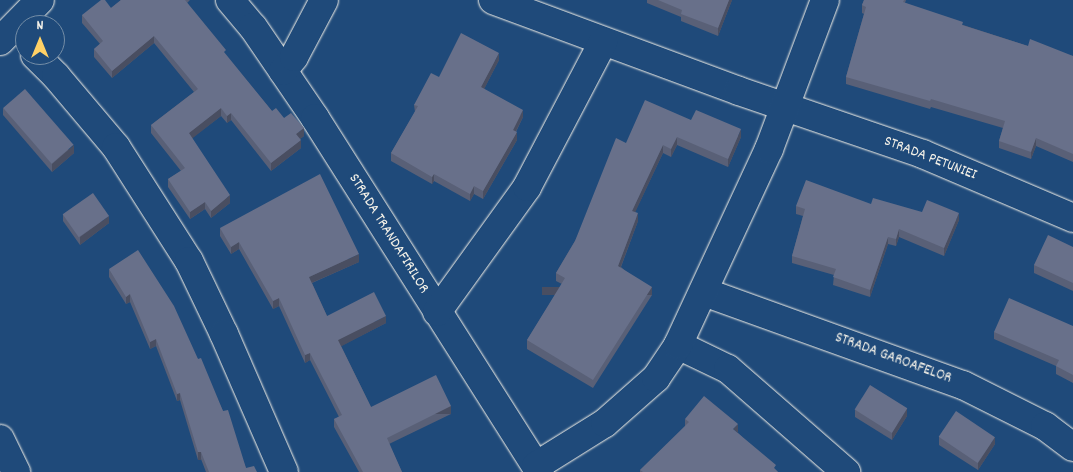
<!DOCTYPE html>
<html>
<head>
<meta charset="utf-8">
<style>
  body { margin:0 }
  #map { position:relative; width:1073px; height:472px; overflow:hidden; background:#1f4a7a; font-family:Dekko,sans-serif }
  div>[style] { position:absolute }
  .roads { filter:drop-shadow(0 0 1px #f4f1e8) drop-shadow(0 0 1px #f4f1e8) }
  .street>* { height:28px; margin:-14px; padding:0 14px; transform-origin:14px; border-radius:14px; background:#1f4a7a }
  .secondary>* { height:28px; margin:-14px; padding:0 14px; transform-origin:14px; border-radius:14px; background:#1f4a7a }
  .wall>* { inset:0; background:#596077 }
  .shaded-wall>* { inset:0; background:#494e61; transform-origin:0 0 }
  .building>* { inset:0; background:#68708a; transform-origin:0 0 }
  span { translate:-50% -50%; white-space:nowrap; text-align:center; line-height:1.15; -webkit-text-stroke:5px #1f4a7a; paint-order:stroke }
  .street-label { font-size:15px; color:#f4f1e8 }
  .north { position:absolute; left:15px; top:15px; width:50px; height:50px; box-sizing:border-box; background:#1f4a7a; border:1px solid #748da6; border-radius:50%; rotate:0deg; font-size:14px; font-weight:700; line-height:20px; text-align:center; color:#f4f1e8 }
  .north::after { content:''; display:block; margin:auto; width:18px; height:22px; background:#ffd166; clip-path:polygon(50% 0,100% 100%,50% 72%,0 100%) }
</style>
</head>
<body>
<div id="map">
  <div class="roads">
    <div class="street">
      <i style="left:230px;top:0;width:35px;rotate:50deg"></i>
      <i style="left:253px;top:27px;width:110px;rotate:55.7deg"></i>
      <i style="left:315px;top:118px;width:419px;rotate:57.6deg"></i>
      <i style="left:493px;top:0;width:262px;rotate:20.3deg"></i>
      <i style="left:739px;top:91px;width:194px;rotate:18.9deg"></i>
      <i style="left:923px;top:154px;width:163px;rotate:23.1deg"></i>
      <i style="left:0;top:41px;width:57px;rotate:-45.7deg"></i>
      <i style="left:35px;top:55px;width:30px;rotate:45deg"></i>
      <i style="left:56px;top:76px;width:93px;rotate:49.8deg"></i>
      <i style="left:116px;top:147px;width:135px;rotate:57.4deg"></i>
      <i style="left:189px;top:261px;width:81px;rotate:64.4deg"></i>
      <i style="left:224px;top:334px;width:150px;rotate:66.5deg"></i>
      <i style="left:283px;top:71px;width:18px;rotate:-52deg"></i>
      <i style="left:294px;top:57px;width:64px;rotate:-62.2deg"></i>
      <i style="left:704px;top:292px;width:275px;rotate:19.8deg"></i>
      <i style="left:963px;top:385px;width:92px;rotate:26.6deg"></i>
      <i style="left:1045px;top:426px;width:35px;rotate:37deg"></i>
      <i style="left:437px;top:312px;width:154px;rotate:-54.2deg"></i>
      <i style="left:527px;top:187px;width:164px;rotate:-62.3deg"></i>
      <i style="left:678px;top:345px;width:55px;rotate:25.6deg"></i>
      <i style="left:728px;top:369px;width:157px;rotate:41.1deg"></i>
      <i style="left:536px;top:466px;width:81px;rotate:-31.9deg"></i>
      <i style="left:605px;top:423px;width:68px;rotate:-41.4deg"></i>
      <i style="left:656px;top:378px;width:40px;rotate:-56deg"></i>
      <i style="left:678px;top:345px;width:216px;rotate:-65.1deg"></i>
      <i style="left:769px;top:149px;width:159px;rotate:-69.4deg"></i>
    </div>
    <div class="secondary">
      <i style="left:0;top:439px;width:37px;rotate:64deg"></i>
    </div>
  </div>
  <div class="wall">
    <i style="clip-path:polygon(121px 0,190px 0,187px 3px,226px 56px,272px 111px,284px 118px,304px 136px,300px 139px,301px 148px,271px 171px,231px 120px,227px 123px,221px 116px,192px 138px,230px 203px,211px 218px,205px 209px,190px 219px,168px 187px,168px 179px,181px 171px,151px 133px,151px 125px,194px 92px,154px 43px,112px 78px,94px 57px,94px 49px,100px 44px,82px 23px,82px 15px,111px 8px)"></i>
    <i style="clip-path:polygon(647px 0,732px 0,718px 36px,681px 21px,681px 17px,647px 3px)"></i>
    <i style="clip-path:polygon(864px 0,906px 0,905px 3px,963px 25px,1028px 46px,1073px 56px,1073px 162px,1036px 146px,1031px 159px,999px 148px,999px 141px,1003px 128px,931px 107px,930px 109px,846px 84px,846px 77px,864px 14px,862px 13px,862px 5px)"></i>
    <i style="clip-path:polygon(499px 60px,484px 89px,523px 117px,516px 132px,517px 140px,483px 199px,474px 194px,470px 201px,434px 181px,432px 184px,391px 161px,391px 153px,415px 112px,414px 105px,439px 77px)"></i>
    <i style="clip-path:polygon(3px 108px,74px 153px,52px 172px,3px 115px)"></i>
    <i style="clip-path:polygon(691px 120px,741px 137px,728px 167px,677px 145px,671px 157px,663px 153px,635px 212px,638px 221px,621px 267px,652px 295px,593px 388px,527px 349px,527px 340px,562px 284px,556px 281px,556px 273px,575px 241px,626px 143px)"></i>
    <i style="clip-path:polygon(871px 204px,959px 220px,944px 256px,899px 237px,896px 246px,888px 244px,870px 297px,833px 285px,834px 275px,792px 263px,792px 256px,803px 216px,796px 214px,796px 206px)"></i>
    <i style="clip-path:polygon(63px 214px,109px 223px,80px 245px,63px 221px)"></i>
    <i style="clip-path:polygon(220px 228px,359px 262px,312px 283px,327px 316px,386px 323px,341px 346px,371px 407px,451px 414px,389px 444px,402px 472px,359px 472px,334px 427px,334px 419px,339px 417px,310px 360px,305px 363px,279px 306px,273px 309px,239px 249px,231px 254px,220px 236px)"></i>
    <i style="clip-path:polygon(1073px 247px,1073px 291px,1034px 273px,1034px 265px)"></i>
    <i style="clip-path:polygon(109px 269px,198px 359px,223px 411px,246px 468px,257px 472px,206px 472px,201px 459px,198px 460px,180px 400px,177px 401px,156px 346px,150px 349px,130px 302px,126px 304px,109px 277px)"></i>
    <i style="clip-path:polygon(1073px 326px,1073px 383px,1056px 374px,1056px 366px,994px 339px,994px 332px)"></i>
    <i style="clip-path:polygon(855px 410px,907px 416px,892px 440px,855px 417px)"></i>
    <i style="clip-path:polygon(685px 419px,738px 433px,778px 472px,640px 472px,640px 470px,685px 427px)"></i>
    <i style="clip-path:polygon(939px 437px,995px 444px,978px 470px,939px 445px)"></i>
  </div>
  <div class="shaded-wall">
    <i style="clip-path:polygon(729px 0,732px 0,718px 36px,718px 28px)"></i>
    <i style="clip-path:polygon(154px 36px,154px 43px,112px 78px,112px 71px)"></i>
    <i style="clip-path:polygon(499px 53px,499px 60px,481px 95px,481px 87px)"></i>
    <i style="clip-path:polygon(221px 108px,221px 116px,189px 141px,189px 133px)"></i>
    <i style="clip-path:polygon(523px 110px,523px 117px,513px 137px,513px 130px)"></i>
    <i style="clip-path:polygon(231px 113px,231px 120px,227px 123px,227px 116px)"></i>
    <i style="clip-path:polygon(304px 128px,304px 136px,296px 142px,296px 134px)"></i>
    <i style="clip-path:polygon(741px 129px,741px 137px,728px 167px,728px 159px)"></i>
    <i style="clip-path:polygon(517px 132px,517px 140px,483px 199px,483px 191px)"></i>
    <i style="clip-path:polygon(677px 137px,677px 145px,671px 157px,671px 149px)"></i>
    <i style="clip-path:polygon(1036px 138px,1036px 146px,1031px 159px,1031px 152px)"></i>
    <i style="clip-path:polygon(301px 140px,301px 148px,271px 171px,271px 163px)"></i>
    <i style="clip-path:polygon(74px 145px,74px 153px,52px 172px,52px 164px)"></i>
    <i style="clip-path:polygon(663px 145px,663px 153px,632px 219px,632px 211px)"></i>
    <i style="clip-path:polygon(434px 174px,434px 181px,432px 184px,432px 177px)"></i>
    <i style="clip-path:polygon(474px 186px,474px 194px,470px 201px,470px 194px)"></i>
    <i style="clip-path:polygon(230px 195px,230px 203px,211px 218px,211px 211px)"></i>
    <i style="clip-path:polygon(205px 202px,205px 209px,190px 219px,190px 212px)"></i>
    <i style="clip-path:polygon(638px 213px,638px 221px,618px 274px,618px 266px)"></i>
    <i style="clip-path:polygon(959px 213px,959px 220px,944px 256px,944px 248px)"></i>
    <i style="clip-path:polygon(109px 216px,109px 223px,80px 245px,80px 237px)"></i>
    <i style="clip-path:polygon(899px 229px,899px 237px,896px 246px,896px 239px)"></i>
    <i style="clip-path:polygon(888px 237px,888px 244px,870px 297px,870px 290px)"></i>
    <i style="clip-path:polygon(239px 242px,239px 249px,231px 254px,231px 247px)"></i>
    <i style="clip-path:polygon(359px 254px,359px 262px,309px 284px,309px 277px)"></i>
    <i style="left:652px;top:287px;width:8px;height:110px;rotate:90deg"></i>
    <i style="clip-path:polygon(130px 294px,130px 302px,126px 304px,126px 297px)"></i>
    <i style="clip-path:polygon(279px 298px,279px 306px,273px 309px,273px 301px)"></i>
    <i style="clip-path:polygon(386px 316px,386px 323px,338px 348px,338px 340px)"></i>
    <i style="clip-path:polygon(156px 339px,156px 346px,150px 349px,150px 342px)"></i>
    <i style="clip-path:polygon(310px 353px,310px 360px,305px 363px,305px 355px)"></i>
    <i style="clip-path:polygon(180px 393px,180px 400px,177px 401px,177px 394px)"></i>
    <i style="left:451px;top:406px;width:8px;height:72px;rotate:90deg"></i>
    <i style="clip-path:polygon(907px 408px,907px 416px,892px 440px,892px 432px)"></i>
    <i style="clip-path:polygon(738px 424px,738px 433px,733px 429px)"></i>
    <i style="clip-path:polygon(995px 437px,995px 444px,978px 470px,978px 463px)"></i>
    <i style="left:198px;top:452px;width:3px;height:8px"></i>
  </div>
  <div class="building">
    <i style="clip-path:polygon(101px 0,105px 0,111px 8px,121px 0,185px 0,226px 50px,224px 52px,272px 111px,276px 108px,284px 118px,291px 113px,304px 128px,296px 134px,301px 140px,271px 163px,231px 113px,227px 116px,221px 108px,189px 133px,230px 195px,211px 211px,205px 202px,190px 212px,168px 179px,185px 168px,151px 125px,198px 89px,154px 36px,112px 71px,94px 49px,103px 41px,82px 15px)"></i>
    <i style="clip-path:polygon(658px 0,729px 0,718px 28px,681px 14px,682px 10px)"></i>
    <i style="clip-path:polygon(864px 0,904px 0,903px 2px,963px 22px,962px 25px,1028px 46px,1030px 39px,1073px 56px,1073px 154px,1036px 138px,1031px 152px,999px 141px,1005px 121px,931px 99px,930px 101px,846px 77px,866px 7px,862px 5px)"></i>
    <i style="clip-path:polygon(461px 33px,499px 53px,481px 87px,523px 110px,513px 130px,517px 132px,483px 191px,474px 186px,470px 194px,434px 174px,432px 177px,391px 153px,418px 106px,414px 105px,431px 73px,439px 77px)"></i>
    <i style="left:25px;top:89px;width:74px;height:29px;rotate:49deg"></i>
    <i style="clip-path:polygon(645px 100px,691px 120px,696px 110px,741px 129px,728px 159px,677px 137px,671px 149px,663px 145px,632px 211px,638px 213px,618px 266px,652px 287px,593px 380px,527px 340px,565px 278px,556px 273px,575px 241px,616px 138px,626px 143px)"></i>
    <i style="clip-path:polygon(320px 174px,359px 254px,309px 277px,327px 316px,374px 292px,386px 316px,338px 340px,371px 407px,436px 375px,451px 406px,387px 438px,402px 472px,363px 472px,334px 419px,342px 415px,310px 353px,305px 355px,279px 298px,273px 301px,239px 242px,231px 247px,220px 228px)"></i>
    <i style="clip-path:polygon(806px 180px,871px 204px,873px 198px,922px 212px,927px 200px,959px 213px,944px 248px,899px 229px,896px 239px,888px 237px,870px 290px,833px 277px,836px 269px,792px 256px,805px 209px,796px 206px)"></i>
    <i style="left:93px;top:193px;width:28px;height:37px;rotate:55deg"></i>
    <i style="clip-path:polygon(1048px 235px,1073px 247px,1073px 283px,1034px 265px)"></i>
    <i style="clip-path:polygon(138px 250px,174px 306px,198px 359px,201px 358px,223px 411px,228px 410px,246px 468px,254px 466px,257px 472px,209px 472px,201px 452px,198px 452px,180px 393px,177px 394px,156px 339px,150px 342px,130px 294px,126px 297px,109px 269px)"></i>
    <i style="clip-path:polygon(1009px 298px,1073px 326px,1073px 375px,1056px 366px,1059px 360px,994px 332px)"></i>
    <i style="left:870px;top:385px;width:44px;height:29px;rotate:32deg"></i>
    <i style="clip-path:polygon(704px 396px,738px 424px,733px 429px,776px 465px,774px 468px,778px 472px,643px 472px,640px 470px,689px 422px,685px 419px)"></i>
    <i style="left:956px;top:411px;width:47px;height:31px;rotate:34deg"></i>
  </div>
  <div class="street-label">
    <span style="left:930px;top:159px;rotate:21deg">STRADA PETUNIEI</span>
    <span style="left:388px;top:234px;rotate:58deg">STRADA TRANDAFIRILOR</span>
    <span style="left:893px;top:359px;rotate:20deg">STRADA GAROAFELOR</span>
  </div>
  <div class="north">N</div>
</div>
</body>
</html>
